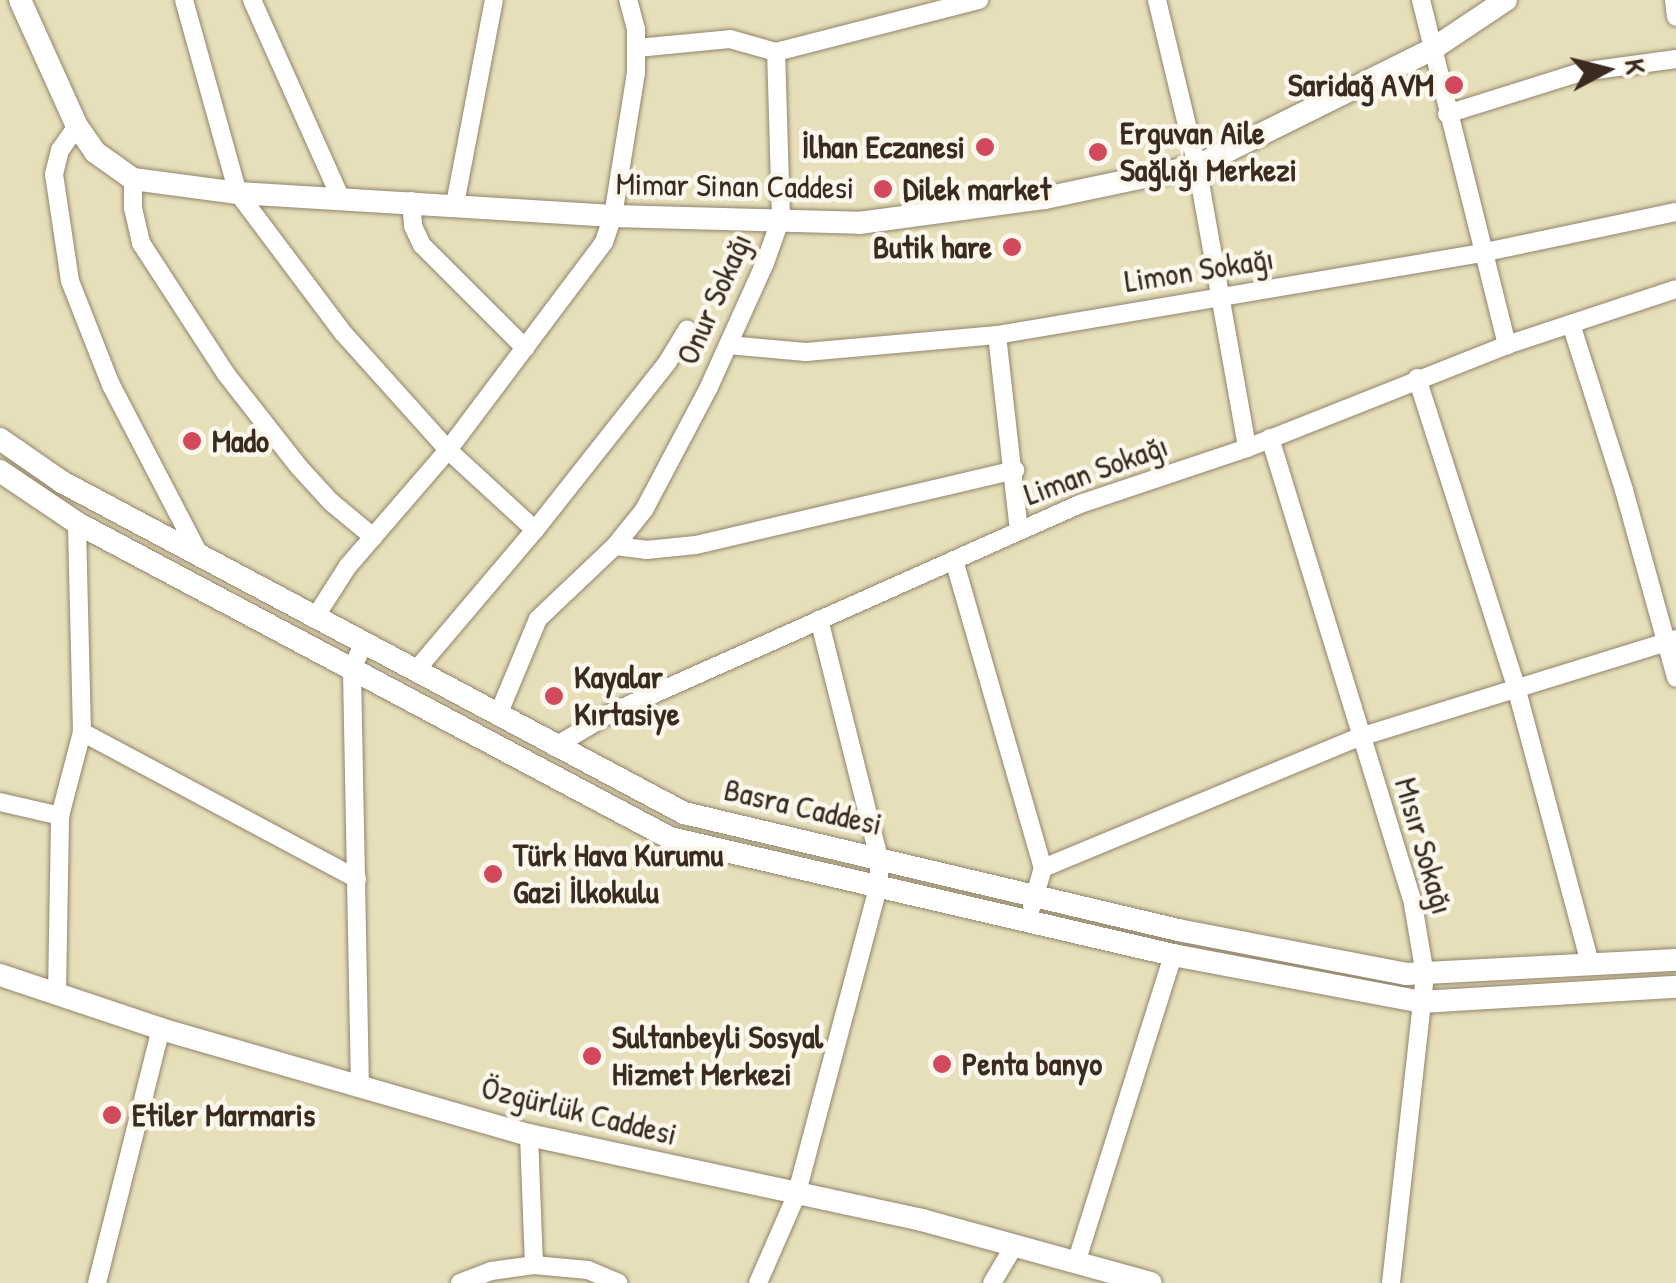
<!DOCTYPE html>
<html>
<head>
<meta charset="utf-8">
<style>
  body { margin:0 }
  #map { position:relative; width:1676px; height:1283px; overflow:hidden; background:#e7dfba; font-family:"Patrick Hand",sans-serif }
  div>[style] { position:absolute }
  .roads { filter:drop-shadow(0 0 2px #91846c) drop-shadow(0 0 2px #91846c) }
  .street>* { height:18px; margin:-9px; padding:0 9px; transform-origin:9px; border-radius:9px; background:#fff }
  .secondary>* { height:22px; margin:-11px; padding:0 11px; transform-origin:11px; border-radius:11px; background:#fff }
  .dots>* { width:28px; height:28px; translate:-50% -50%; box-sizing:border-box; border:5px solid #fbf7ec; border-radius:50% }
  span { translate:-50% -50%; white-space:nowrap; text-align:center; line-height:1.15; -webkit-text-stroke:9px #fbf7ec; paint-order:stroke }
  .poi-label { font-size:32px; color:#3b2a1e; font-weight:700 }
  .right { translate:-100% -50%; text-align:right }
  .left { translate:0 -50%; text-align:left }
  .street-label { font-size:32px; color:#3b2a1e }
  .north { position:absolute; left:1556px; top:20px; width:100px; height:100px; -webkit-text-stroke:8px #fbf7ec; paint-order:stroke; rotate:83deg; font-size:28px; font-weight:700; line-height:40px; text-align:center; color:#3b2a1e }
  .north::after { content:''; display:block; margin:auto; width:35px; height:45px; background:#3b2a1e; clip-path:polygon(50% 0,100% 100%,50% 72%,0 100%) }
</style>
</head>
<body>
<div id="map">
  <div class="roads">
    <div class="street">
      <i style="left:184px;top:0;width:200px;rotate:74.4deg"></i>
      <i style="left:238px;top:193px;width:176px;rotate:53.1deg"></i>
      <i style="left:344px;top:334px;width:156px;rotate:48.1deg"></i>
      <i style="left:448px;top:450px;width:118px;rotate:42.6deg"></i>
      <i style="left:252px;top:0;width:216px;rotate:65.9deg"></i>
      <i style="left:1157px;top:0;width:171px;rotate:76.5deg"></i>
      <i style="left:1197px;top:166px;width:286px;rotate:79.9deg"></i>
      <i style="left:1421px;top:0;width:356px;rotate:76deg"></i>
      <i style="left:1674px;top:0;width:17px;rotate:83deg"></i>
      <i style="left:637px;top:48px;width:93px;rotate:-5.5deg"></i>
      <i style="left:730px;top:39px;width:48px;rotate:15.8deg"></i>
      <i style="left:1447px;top:114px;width:140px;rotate:-17.4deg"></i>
      <i style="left:1581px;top:72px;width:96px;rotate:-7.8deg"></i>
      <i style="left:77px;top:126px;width:29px;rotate:125deg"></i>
      <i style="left:60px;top:150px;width:25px;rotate:104deg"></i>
      <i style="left:54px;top:174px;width:108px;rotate:81.5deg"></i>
      <i style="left:70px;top:281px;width:112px;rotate:68.5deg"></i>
      <i style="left:111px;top:385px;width:193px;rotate:62.5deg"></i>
      <i style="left:133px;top:179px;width:29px;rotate:90deg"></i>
      <i style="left:133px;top:208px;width:36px;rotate:77deg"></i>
      <i style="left:141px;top:243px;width:156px;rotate:57deg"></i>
      <i style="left:226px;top:374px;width:118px;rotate:51.9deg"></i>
      <i style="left:299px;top:467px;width:47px;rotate:47.6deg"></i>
      <i style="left:331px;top:502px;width:55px;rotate:39.8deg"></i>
      <i style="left:411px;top:201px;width:25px;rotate:85deg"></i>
      <i style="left:413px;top:226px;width:21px;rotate:65deg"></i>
      <i style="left:422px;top:245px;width:146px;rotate:45deg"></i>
      <i style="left:455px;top:204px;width:208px;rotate:-79.2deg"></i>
      <i style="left:1571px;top:324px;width:174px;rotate:72.3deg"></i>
      <i style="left:1624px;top:490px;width:195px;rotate:74.5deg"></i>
      <i style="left:997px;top:335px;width:197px;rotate:83.6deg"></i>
      <i style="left:728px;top:345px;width:78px;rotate:5.1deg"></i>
      <i style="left:806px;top:352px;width:192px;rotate:-5.1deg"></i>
      <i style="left:997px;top:335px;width:491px;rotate:-9.6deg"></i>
      <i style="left:1481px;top:253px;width:199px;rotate:-11.9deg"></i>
      <i style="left:1417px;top:378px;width:324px;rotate:72.2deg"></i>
      <i style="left:1516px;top:687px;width:287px;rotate:75deg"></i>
      <i style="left:1270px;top:438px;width:487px;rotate:72.9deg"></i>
      <i style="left:1413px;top:904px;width:72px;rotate:80.4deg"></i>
      <i style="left:1425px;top:975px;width:310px;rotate:96.3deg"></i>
      <i style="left:615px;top:546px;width:31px;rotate:7deg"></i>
      <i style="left:646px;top:550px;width:50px;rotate:-5.7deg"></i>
      <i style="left:696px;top:545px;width:328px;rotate:-13.2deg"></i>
      <i style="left:954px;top:560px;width:321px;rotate:73.9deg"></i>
      <i style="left:314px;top:619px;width:63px;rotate:-57.3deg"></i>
      <i style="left:348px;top:566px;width:153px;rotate:-49.2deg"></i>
      <i style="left:448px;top:450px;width:260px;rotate:-53.1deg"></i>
      <i style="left:604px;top:242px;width:28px;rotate:-71deg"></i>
      <i style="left:613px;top:216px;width:145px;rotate:-80.9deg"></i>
      <i style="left:636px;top:73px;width:44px;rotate:-90deg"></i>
      <i style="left:636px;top:29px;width:30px;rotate:-105deg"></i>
      <i style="left:417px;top:669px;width:182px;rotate:-49.7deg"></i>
      <i style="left:535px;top:530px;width:213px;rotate:-51.7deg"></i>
      <i style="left:667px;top:363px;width:39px;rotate:-59deg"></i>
      <i style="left:498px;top:715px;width:104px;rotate:-67.4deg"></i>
      <i style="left:538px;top:619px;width:106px;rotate:-43.5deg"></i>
      <i style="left:615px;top:546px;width:46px;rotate:-51.1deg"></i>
      <i style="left:644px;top:510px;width:139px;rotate:-62.1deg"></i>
      <i style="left:709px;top:387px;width:136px;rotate:-65.7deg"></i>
      <i style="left:765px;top:263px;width:48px;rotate:-70.4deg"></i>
      <i style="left:781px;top:218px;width:166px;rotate:-91.7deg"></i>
      <i style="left:776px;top:52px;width:210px;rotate:-14.4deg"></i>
      <i style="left:82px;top:732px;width:312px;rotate:28.1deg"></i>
      <i style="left:554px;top:747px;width:66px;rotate:-30.8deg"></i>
      <i style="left:611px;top:713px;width:513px;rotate:-24.02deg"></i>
      <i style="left:1080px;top:504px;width:176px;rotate:-18.5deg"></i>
      <i style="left:1247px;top:448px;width:280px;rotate:-21.6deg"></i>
      <i style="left:1507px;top:345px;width:178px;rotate:-18.3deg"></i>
      <i style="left:0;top:802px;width:62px;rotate:13.1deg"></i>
      <i style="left:1032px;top:906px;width:40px;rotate:-74deg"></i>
      <i style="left:1043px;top:868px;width:343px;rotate:-22.5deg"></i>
      <i style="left:1360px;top:737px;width:331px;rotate:-17.2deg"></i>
      <i style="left:57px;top:993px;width:177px;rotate:-89deg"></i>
      <i style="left:60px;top:816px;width:87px;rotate:-75.3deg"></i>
      <i style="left:82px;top:732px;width:209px;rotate:-91.4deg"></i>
      <i style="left:360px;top:1088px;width:420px;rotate:-91.1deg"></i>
      <i style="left:352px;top:668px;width:25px;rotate:-64deg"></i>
      <i style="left:529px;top:1135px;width:130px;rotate:87.8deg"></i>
      <i style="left:1076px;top:1263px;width:323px;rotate:-72.5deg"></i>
      <i style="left:97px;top:1283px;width:262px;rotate:-75.9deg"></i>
      <i style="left:460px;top:1283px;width:33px;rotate:-21deg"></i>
      <i style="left:491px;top:1271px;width:43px;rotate:-7.9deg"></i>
      <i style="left:534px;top:1265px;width:54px;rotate:5.3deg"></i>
      <i style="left:588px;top:1270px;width:33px;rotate:23deg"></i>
      <i style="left:758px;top:1283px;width:95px;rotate:-66.4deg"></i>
      <i style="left:796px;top:1196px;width:322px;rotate:-75.1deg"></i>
      <i style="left:879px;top:885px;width:27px;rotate:-90deg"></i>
      <i style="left:879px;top:858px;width:246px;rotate:-104.1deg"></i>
      <i style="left:992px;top:1283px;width:43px;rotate:-59.3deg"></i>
    </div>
    <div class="secondary">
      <i style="left:20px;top:0;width:138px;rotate:65.7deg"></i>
      <i style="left:77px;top:126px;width:32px;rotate:55deg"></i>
      <i style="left:95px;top:152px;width:47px;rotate:35.4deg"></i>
      <i style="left:133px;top:179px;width:106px;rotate:7.6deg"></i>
      <i style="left:238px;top:193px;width:376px;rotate:3.5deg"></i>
      <i style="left:613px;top:216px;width:246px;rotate:1.6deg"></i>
      <i style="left:859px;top:223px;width:188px;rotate:-7.7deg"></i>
      <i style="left:1045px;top:198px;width:155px;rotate:-11.9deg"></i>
      <i style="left:1197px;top:166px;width:261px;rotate:-26.4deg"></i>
      <i style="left:1431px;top:50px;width:90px;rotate:-33.7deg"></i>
      <i style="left:0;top:439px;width:75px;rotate:34.7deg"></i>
      <i style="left:62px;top:482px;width:705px;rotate:28.02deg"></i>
      <i style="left:684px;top:813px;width:508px;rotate:13.32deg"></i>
      <i style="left:1178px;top:930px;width:232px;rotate:10.9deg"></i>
      <i style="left:1406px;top:974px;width:270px;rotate:-3deg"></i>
      <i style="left:0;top:471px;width:93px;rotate:34deg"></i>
      <i style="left:77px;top:523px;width:671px;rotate:27.98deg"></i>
      <i style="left:670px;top:838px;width:516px;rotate:13.09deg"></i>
      <i style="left:1173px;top:955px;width:252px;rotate:10.7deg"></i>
      <i style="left:1421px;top:1002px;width:255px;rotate:-3.4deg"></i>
      <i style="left:0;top:975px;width:170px;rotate:18.5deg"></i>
      <i style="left:161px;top:1029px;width:383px;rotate:16.1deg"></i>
      <i style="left:529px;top:1135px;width:402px;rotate:12.2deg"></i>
      <i style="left:922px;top:1220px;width:237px;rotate:15.4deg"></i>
    </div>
  </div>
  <div class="dots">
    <i style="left:1454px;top:85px;background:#d1495b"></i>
    <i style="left:985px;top:147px;background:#d1495b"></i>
    <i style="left:1098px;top:152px;background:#d1495b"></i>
    <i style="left:883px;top:189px;background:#d1495b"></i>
    <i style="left:1012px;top:247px;background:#d1495b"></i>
    <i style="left:192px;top:441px;background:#d1495b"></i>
    <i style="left:554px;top:696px;background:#d1495b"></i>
    <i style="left:493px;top:874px;background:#d1495b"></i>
    <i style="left:592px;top:1056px;background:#d1495b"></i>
    <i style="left:942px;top:1064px;background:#d1495b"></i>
    <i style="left:112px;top:1115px;background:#d1495b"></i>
  </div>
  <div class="poi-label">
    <span class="right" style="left:1434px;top:85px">Saridağ AVM</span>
    <span class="left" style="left:1120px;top:152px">Erguvan Aile<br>Sağlığı Merkezi</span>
    <span class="right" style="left:965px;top:147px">İlhan Eczanesi</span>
    <span class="left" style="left:903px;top:189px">Dilek market</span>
    <span class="right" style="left:992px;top:247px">Butik hare</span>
    <span class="left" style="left:212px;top:441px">Mado</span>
    <span class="left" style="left:574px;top:696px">Kayalar<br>Kırtasiye</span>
    <span class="left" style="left:513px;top:874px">Türk Hava Kurumu<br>Gazi İlkokulu</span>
    <span class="left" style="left:612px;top:1056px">Sultanbeyli Sosyal<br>Hizmet Merkezi</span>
    <span class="left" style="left:962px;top:1064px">Penta banyo</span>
    <span class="left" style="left:132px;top:1115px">Etiler Marmaris</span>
  </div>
  <div class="street-label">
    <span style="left:735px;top:186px;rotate:1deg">Mimar Sinan Caddesi</span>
    <span style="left:1199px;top:270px;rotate:-9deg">Limon Sokağı</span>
    <span style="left:714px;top:299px;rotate:-66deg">Onur Sokağı</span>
    <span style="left:1096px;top:470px;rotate:-20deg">Liman Sokağı</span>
    <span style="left:803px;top:807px;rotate:13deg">Basra Caddesi</span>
    <span style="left:1424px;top:846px;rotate:74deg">Mısır Sokağı</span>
    <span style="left:579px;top:1111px;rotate:14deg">Özgürlük Caddesi</span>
  </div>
  <div class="north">K</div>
</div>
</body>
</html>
